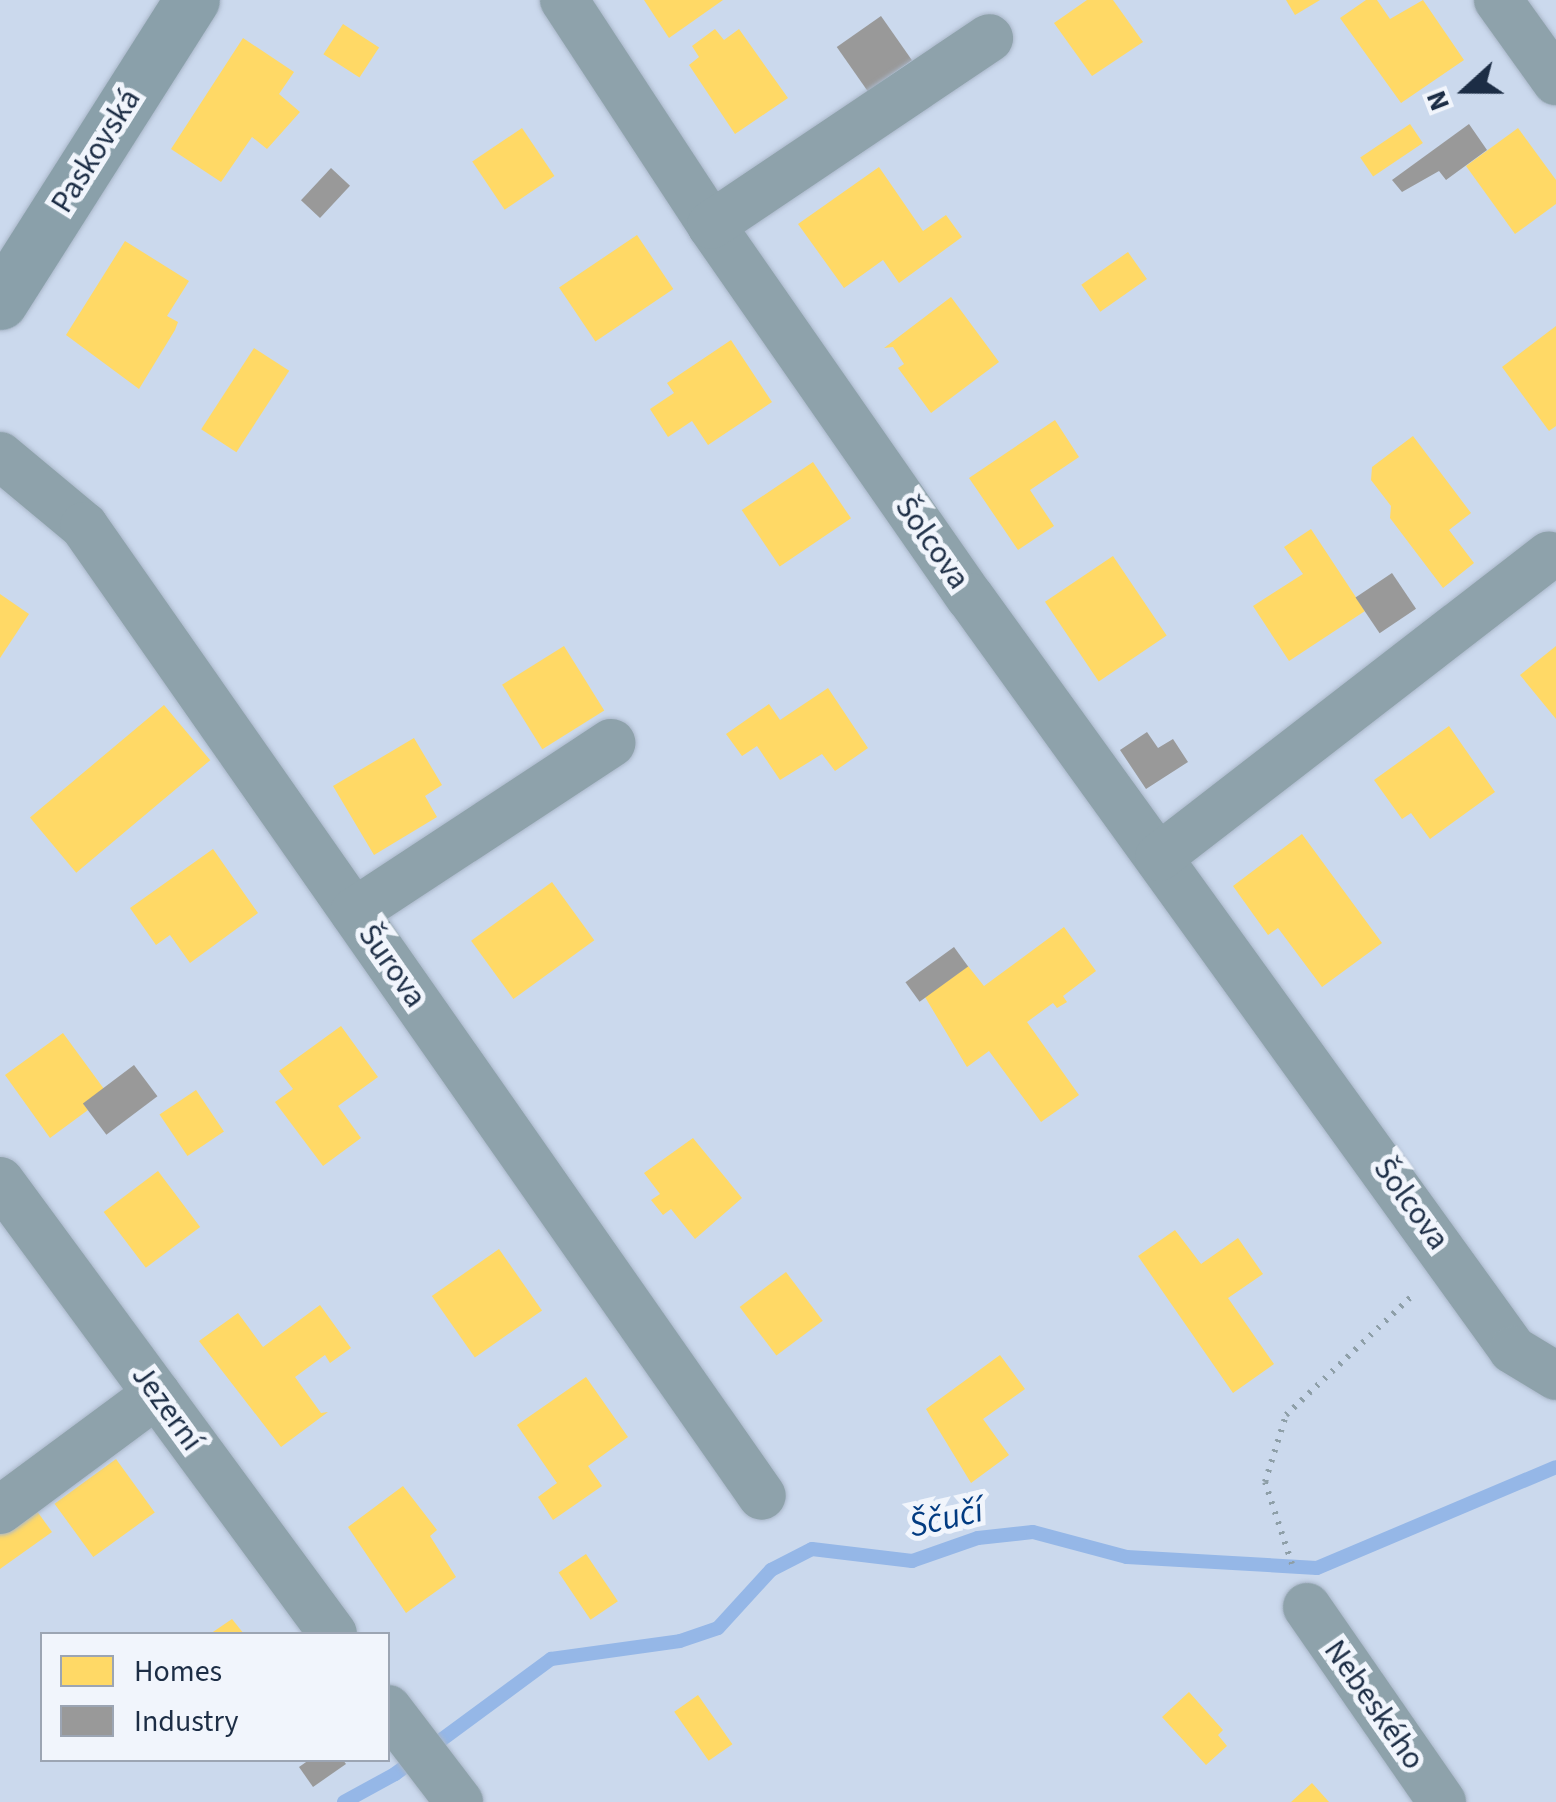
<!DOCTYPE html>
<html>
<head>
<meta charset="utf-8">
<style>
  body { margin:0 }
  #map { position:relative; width:1556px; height:1802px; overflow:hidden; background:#cbd9ed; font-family:"Source Sans 3",sans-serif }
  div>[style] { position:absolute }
  .homes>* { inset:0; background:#ffd966; transform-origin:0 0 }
  .industry>* { inset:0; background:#999; transform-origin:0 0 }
  .stream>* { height:14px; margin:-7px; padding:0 7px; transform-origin:7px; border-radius:7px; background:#95b7e7 }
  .path>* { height:6px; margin-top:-3px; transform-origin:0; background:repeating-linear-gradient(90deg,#8e9fa8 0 2.5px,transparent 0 10.5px) }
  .roads { filter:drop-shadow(0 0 2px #aab7c9) drop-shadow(0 0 2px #aab7c9) }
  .street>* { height:48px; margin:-24px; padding:0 24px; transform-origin:24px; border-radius:24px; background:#8ea2ab }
  .secondary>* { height:55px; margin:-27.5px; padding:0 27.5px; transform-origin:27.5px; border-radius:27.5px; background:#8aa0aa }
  span { translate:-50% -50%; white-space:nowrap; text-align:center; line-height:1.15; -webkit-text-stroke:10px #f1f5fc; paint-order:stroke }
  .street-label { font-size:32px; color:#1c2d45 }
  .water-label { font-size:35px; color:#023b81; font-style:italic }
  .legend { position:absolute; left:40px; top:1632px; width:350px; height:130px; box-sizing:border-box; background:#f1f5fc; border:2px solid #9ca5b3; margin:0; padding:12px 18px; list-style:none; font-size:30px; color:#1c2d45 }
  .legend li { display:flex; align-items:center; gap:20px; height:50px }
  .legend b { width:50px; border:2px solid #9ca5b3 }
  .north { position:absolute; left:1416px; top:40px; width:100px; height:100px; -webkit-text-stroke:8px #f1f5fc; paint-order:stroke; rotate:249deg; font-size:28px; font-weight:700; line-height:40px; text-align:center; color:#1c2d45 }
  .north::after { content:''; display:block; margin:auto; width:35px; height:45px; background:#1c2d45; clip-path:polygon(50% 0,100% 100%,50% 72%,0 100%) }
</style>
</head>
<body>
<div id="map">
  <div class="homes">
    <i style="clip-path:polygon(644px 0,723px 0,669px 38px)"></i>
    <i style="clip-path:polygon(1087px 0,1113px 0,1143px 42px,1092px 76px,1054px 23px)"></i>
    <i style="clip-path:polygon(1286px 0,1320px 0,1295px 15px)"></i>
    <i style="clip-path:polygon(1366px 0,1377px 0,1390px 19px,1423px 0,1464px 60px,1401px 103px,1340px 18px)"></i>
    <i style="left:343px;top:24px;width:43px;height:36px;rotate:33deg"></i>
    <i style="clip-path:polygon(715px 29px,724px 40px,739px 29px,788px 98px,735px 134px,689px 65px,699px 57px,692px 46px)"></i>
    <i style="clip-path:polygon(243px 38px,294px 72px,279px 94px,300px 112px,267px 149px,252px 137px,221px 182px,171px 149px)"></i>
    <i style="left:1410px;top:124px;width:23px;height:60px;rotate:56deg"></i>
    <i style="left:522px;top:128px;width:58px;height:60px;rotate:56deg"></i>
    <i style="clip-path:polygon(1518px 128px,1556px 180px,1556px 204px,1515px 234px,1466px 166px)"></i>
    <i style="clip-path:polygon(879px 167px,923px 231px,946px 215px,962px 237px,899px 283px,883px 260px,844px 288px,798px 224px)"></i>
    <i style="left:637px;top:235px;width:65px;height:94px;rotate:56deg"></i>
    <i style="clip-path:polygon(125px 241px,189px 281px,167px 316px,178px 322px,175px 330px,139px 389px,66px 335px)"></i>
    <i style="left:1128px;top:252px;width:33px;height:57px;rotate:55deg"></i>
    <i style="clip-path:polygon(951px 297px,999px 362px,931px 413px,898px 368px,904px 364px,893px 347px,884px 348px)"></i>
    <i style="clip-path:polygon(1556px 326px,1556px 426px,1549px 431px,1502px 367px)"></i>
    <i style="clip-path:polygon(731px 340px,772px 402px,708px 445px,692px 421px,668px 437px,650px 409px,674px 393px,667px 383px)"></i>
    <i style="left:254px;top:348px;width:42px;height:97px;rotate:33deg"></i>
    <i style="clip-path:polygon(1055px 420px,1079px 457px,1030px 490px,1054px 526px,1018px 550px,969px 478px)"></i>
    <i style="clip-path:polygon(1413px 436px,1471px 513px,1449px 530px,1474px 563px,1443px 588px,1390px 518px,1391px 506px,1371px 480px,1372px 467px)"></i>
    <i style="left:813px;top:462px;width:68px;height:86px;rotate:56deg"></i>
    <i style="clip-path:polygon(1311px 529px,1365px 611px,1289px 661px,1253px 606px,1303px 574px,1284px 547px)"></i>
    <i style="left:1113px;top:556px;width:96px;height:82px;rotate:56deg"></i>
    <i style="clip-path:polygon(0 594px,29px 614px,0 658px)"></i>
    <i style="left:564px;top:646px;width:76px;height:73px;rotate:58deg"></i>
    <i style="clip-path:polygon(1556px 646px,1556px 719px,1520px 675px)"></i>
    <i style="clip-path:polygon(828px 688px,868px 748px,835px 771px,822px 754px,780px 780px,757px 746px,742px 756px,726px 734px,769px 704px,780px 720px)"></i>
    <i style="left:164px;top:705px;width:72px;height:175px;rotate:50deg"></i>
    <i style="clip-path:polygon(1449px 726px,1495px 792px,1430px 839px,1411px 813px,1402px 819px,1374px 780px)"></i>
    <i style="clip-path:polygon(414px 738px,442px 785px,425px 796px,437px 817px,374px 855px,333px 786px)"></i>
    <i style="clip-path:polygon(1302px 834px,1382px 943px,1322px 987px,1278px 928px,1268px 935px,1233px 886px)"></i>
    <i style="clip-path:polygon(213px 849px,258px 913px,190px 963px,170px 935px,156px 945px,130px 908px)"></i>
    <i style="left:552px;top:882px;width:72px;height:100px;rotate:54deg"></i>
    <i style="clip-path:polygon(1064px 927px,1096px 971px,1063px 996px,1067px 1002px,1057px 1008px,1053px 1003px,1027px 1022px,1079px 1095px,1041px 1122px,989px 1051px,967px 1067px,925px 997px,968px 966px,984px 986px)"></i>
    <i style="clip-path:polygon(341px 1026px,378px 1077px,338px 1106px,361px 1138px,323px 1166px,275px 1102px,293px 1089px,279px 1071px)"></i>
    <i style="clip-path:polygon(63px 1033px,104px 1089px,84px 1105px,88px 1110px,50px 1138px,5px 1075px)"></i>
    <i style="left:196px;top:1090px;width:50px;height:44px;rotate:56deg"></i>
    <i style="clip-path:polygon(693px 1138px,742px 1198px,695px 1239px,671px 1209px,663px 1215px,651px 1200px,660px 1194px,644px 1173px)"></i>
    <i style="left:158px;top:1171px;width:70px;height:68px;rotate:53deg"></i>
    <i style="clip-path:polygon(1175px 1230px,1201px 1264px,1238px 1238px,1263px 1274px,1228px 1298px,1274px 1364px,1233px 1393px,1138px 1256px)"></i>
    <i style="left:499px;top:1249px;width:75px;height:82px;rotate:55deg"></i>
    <i style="left:786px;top:1272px;width:61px;height:58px;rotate:53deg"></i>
    <i style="clip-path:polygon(320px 1305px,351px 1348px,330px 1363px,325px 1355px,295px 1377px,321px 1413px,328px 1412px,281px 1447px,199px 1341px,238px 1313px,263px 1347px)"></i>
    <i style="clip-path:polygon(1000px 1355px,1025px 1389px,983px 1419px,1009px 1455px,971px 1483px,926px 1409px)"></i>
    <i style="clip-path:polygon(586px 1377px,628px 1437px,588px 1466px,602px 1486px,553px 1520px,538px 1497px,557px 1483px,517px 1425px)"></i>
    <i style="left:116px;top:1459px;width:66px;height:76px;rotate:54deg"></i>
    <i style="clip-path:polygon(403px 1486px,437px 1530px,430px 1536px,456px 1577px,406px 1613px,348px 1527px)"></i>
    <i style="clip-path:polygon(34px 1507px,52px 1532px,0 1569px,0 1531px)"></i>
    <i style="left:586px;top:1554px;width:57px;height:33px;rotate:56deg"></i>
    <i style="clip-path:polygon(232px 1619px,244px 1634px,210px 1634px)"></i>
    <i style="clip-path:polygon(1189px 1692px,1223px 1730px,1218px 1735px,1227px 1746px,1206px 1765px,1162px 1717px)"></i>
    <i style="left:698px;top:1695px;width:60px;height:29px;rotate:55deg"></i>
    <i style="clip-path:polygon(1312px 1783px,1329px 1802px,1291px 1802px)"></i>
  </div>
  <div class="industry">
    <i style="left:881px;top:16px;width:54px;height:54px;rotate:55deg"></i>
    <i style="clip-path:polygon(1469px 124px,1487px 150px,1446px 180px,1439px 171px,1402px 192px,1392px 180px)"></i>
    <i style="left:331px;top:168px;width:26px;height:44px;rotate:43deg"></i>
    <i style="left:1392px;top:573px;width:43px;height:44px;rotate:56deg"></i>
    <i style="clip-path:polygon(1147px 732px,1158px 748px,1173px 739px,1188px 762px,1146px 789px,1120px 750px)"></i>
    <i style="left:954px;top:947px;width:24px;height:60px;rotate:54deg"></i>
    <i style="left:134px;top:1065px;width:39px;height:64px;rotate:53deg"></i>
    <i style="clip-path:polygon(309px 1760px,343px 1760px,346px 1764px,313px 1787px,299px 1767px)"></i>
  </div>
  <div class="stream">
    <i style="left:344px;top:1802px;width:58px;rotate:-28.8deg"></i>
    <i style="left:395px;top:1774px;width:194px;rotate:-36.4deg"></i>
    <i style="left:551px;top:1659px;width:130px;rotate:-7.9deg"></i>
    <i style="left:680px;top:1641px;width:40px;rotate:-18.9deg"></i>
    <i style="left:718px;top:1628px;width:79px;rotate:-47.6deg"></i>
    <i style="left:771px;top:1570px;width:46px;rotate:-27.1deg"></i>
    <i style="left:812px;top:1549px;width:101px;rotate:6.8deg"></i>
    <i style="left:912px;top:1561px;width:70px;rotate:-19.2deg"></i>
    <i style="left:978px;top:1538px;width:55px;rotate:-6.2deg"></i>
    <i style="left:1033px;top:1532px;width:97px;rotate:14.9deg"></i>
    <i style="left:1127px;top:1557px;width:190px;rotate:3.3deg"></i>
    <i style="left:1317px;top:1568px;width:259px;rotate:-22.9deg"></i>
  </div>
  <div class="path">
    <i style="left:1292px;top:1564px;width:86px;rotate:-108.2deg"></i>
    <i style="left:1265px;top:1482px;width:70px;rotate:-72.6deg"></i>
    <i style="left:1286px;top:1415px;width:176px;rotate:-43.4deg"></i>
  </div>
  <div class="roads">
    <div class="street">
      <i style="left:564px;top:0;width:269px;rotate:56.8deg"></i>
      <i style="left:711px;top:225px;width:453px;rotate:55.2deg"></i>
      <i style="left:970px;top:597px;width:928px;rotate:54.2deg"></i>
      <i style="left:1513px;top:1350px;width:50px;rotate:31.2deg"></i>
      <i style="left:1498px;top:0;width:100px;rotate:54.4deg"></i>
      <i style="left:711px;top:225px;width:335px;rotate:-33.9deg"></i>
      <i style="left:0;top:456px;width:109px;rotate:39.8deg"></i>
      <i style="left:84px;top:526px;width:1183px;rotate:55.05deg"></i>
      <i style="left:1159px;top:857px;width:493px;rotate:-37.7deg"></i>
      <i style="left:354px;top:912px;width:308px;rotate:-33.3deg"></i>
      <i style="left:0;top:1181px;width:562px;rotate:53.68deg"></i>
      <i style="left:0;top:1510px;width:195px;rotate:-36.5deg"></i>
      <i style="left:1307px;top:1607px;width:237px;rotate:55.3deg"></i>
      <i style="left:388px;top:1709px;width:117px;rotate:52.6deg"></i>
    </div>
    <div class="secondary">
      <i style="left:0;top:302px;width:358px;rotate:-57.6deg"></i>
    </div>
  </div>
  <div class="street-label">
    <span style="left:96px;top:151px;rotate:-58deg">Paskovská</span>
    <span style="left:932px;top:543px;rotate:55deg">Šolcova</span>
    <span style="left:392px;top:966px;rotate:55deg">Šurova</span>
    <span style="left:1411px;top:1204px;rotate:54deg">Šolcova</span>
    <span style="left:167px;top:1408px;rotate:54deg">Jezerní</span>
    <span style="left:1374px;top:1705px;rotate:55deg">Nebeského</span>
  </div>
  <div class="water-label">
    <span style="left:946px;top:1518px;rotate:-13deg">Ščučí</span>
  </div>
  <ul class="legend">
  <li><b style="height:28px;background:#ffd966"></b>Homes</li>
  <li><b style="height:28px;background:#999"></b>Industry</li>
  </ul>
  <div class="north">N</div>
</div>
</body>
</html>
